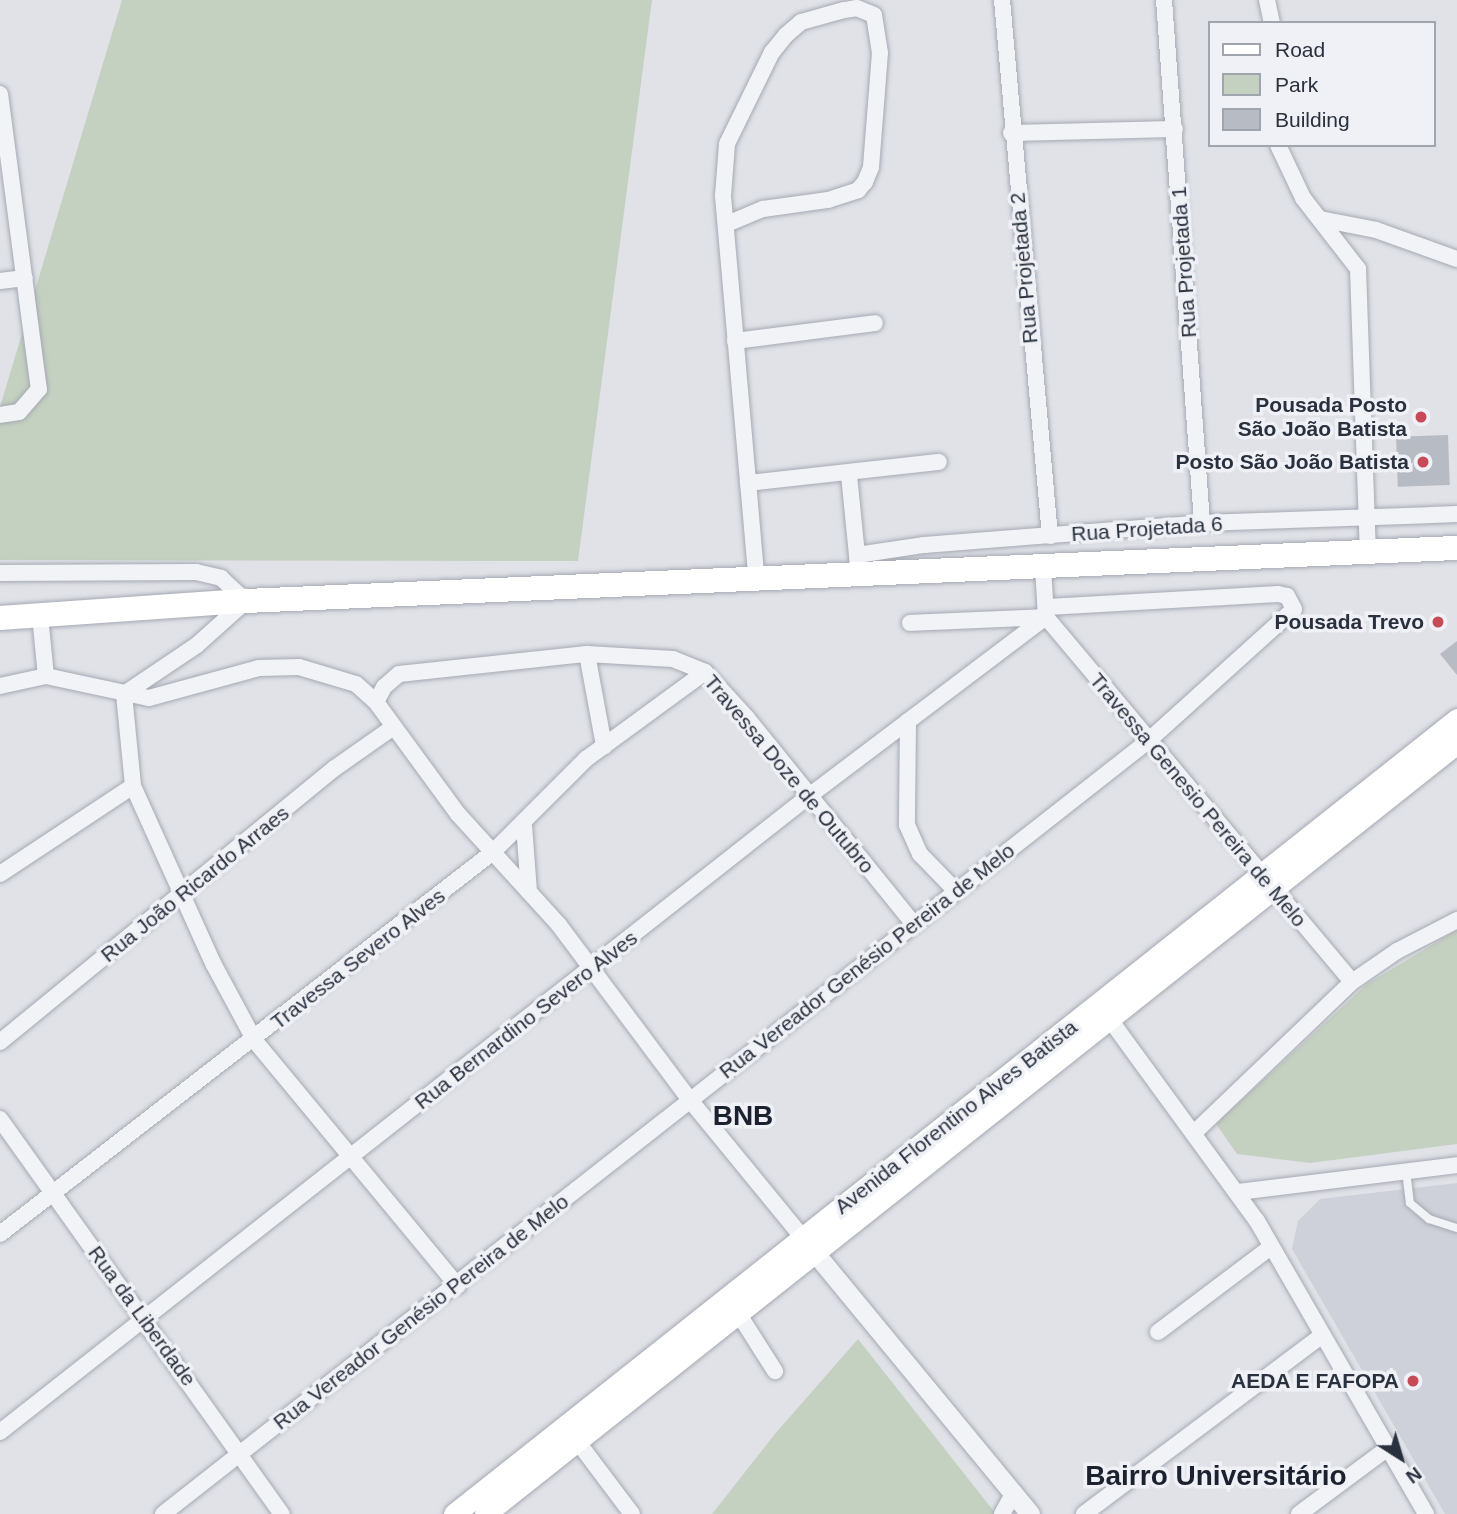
<!DOCTYPE html>
<html>
<head>
<meta charset="utf-8">
<style>
  body { margin:0 }
  #map { position:relative; width:1457px; height:1514px; overflow:hidden; background:#e0e2e8; font-family:Arial,sans-serif }
  div>[style] { position:absolute }
  .built>* { inset:0; background:#ced1da }
  .green>* { inset:0; background:#c4d1c1 }
  .building>* { inset:0; background:#b7bbc4; transform-origin:0 0 }
  .roads { filter:drop-shadow(0 0 2px #a5a9b2) drop-shadow(0 0 2px #a5a9b2) }
  .service>* { height:8px; margin:-4px; padding:0 4px; transform-origin:4px; border-radius:4px; background:#f2f3f6 }
  .minor>* { height:16px; margin:-8px; padding:0 8px; transform-origin:8px; border-radius:8px; background:#f2f3f6 }
  .tertiary>* { height:19px; margin:-9.5px; padding:0 9.5px; transform-origin:9.5px; border-radius:9.5px; background:#f2f3f6 }
  .secondary>* { height:21px; margin:-10.5px; padding:0 10.5px; transform-origin:10.5px; border-radius:10.5px; background:#fff }
  .trunk>* { height:24px; margin:-12px; padding:0 12px; transform-origin:12px; border-radius:12px; background:#fff }
  .dots>* { width:19px; height:19px; translate:-50% -50%; box-sizing:border-box; border:4px solid #eff1f6; border-radius:50% }
  span { translate:-50% -50%; white-space:nowrap; text-align:center; line-height:1.15; -webkit-text-stroke:7px #eff1f6; paint-order:stroke }
  .street-label { font-size:21px; color:#29303e }
  .poi-label { font-size:21px; color:#29303e; font-weight:700 }
  .right { translate:-100% -50%; text-align:right }
  .district-label { font-size:28px; color:#1b212f; font-weight:700 }
  .legend { position:absolute; left:1208px; top:21px; width:228px; height:126px; box-sizing:border-box; background:#eff1f6; border:2px solid #a0a4ac; margin:0; padding:9px 12px; list-style:none; font-size:21px; color:#29303e }
  .legend li { display:flex; align-items:center; gap:14px; height:35px }
  .legend b { width:35px; border:2px solid #a0a4ac }
  .north { position:absolute; left:1366px; top:1423px; width:70px; height:70px; -webkit-text-stroke:5px #eff1f6; paint-order:stroke; rotate:143deg; font-size:19px; font-weight:700; line-height:28px; text-align:center; color:#29303e }
  .north::after { content:''; display:block; margin:auto; width:24px; height:32px; background:#29303e; clip-path:polygon(50% 0,100% 100%,50% 72%,0 100%) }
</style>
</head>
<body>
<div id="map">
  <div class="built">
    <i style="clip-path:polygon(1457px 1183px,1457px 1514px,1445px 1514px,1292px 1249px,1298px 1221px,1320px 1199px)"></i>
  </div>
  <div class="green">
    <i style="clip-path:polygon(122px 0,652px 0,578px 561px,0 560px,0 407px)"></i>
    <i style="clip-path:polygon(1457px 930px,1457px 1144px,1310px 1163px,1237px 1154px,1216px 1124px,1367px 984px)"></i>
    <i style="clip-path:polygon(858px 1339px,996px 1514px,712px 1514px,774px 1435px)"></i>
  </div>
  <div class="building">
    <i style="left:1448px;top:435px;width:50px;height:52px;rotate:88deg"></i>
    <i style="clip-path:polygon(1457px 641px,1457px 675px,1440px 654px)"></i>
  </div>
  <div class="roads">
    <div class="service">
      <i style="left:1406px;top:1171px;width:32px;rotate:83deg"></i>
      <i style="left:1410px;top:1203px;width:25px;rotate:40deg"></i>
      <i style="left:1429px;top:1219px;width:29px;rotate:18deg"></i>
    </div>
    <div class="minor">
      <i style="left:1002px;top:0;width:538px;rotate:84.88deg"></i>
      <i style="left:1164px;top:0;width:524px;rotate:85.84deg"></i>
      <i style="left:1267px;top:0;width:24px;rotate:78deg"></i>
      <i style="left:0;top:94px;width:298px;rotate:82.5deg"></i>
      <i style="left:39px;top:389px;width:30px;rotate:131deg"></i>
      <i style="left:19px;top:412px;width:19px;rotate:171deg"></i>
      <i style="left:1011px;top:133px;width:164px;rotate:-1.4deg"></i>
      <i style="left:1278px;top:145px;width:59px;rotate:64.7deg"></i>
      <i style="left:1303px;top:198px;width:90px;rotate:52.2deg"></i>
      <i style="left:1358px;top:269px;width:281px;rotate:88deg"></i>
      <i style="left:1320px;top:219px;width:57px;rotate:11.1deg"></i>
      <i style="left:1376px;top:230px;width:86px;rotate:19.7deg"></i>
      <i style="left:727px;top:224px;width:39px;rotate:-23deg"></i>
      <i style="left:763px;top:209px;width:66px;rotate:-7.9deg"></i>
      <i style="left:828px;top:200px;width:32px;rotate:-18deg"></i>
      <i style="left:858px;top:190px;width:11px;rotate:-49deg"></i>
      <i style="left:865px;top:182px;width:16px;rotate:-68deg"></i>
      <i style="left:871px;top:167px;width:114px;rotate:-85.5deg"></i>
      <i style="left:880px;top:53px;width:38px;rotate:-99deg"></i>
      <i style="left:874px;top:15px;width:18px;rotate:-158deg"></i>
      <i style="left:857px;top:8px;width:13px;rotate:171deg"></i>
      <i style="left:844px;top:10px;width:45px;rotate:164.4deg"></i>
      <i style="left:801px;top:22px;width:20px;rotate:139deg"></i>
      <i style="left:786px;top:35px;width:22px;rotate:129deg"></i>
      <i style="left:772px;top:52px;width:102px;rotate:116.1deg"></i>
      <i style="left:727px;top:144px;width:52px;rotate:94.4deg"></i>
      <i style="left:723px;top:196px;width:382px;rotate:85deg"></i>
      <i style="left:0;top:281px;width:25px;rotate:-7deg"></i>
      <i style="left:735px;top:341px;width:141px;rotate:-7.3deg"></i>
      <i style="left:849px;top:475px;width:80px;rotate:84.3deg"></i>
      <i style="left:748px;top:483px;width:192px;rotate:-6.3deg"></i>
      <i style="left:0;top:573px;width:196px;rotate:-0.3deg"></i>
      <i style="left:196px;top:572px;width:26px;rotate:13deg"></i>
      <i style="left:221px;top:578px;width:34px;rotate:43deg"></i>
      <i style="left:246px;top:601px;width:66px;rotate:138.1deg"></i>
      <i style="left:197px;top:645px;width:88px;rotate:146.1deg"></i>
      <i style="left:124px;top:694px;width:92px;rotate:84.4deg"></i>
      <i style="left:133px;top:786px;width:196px;rotate:65.7deg"></i>
      <i style="left:214px;top:965px;width:86px;rotate:61.7deg"></i>
      <i style="left:255px;top:1041px;width:318px;rotate:50.4deg"></i>
      <i style="left:858px;top:574px;width:19px;rotate:-93deg"></i>
      <i style="left:857px;top:555px;width:68px;rotate:-8.5deg"></i>
      <i style="left:924px;top:545px;width:279px;rotate:-4.5deg"></i>
      <i style="left:1202px;top:523px;width:255px;rotate:-2deg"></i>
      <i style="left:40px;top:616px;width:60px;rotate:84.3deg"></i>
      <i style="left:910px;top:623px;width:136px;rotate:-2.5deg"></i>
      <i style="left:1046px;top:617px;width:476px;rotate:50deg"></i>
      <i style="left:587px;top:654px;width:94px;rotate:79.5deg"></i>
      <i style="left:0;top:686px;width:47px;rotate:-12.3deg"></i>
      <i style="left:46px;top:676px;width:105px;rotate:12.1deg"></i>
      <i style="left:149px;top:698px;width:114px;rotate:-15.3deg"></i>
      <i style="left:259px;top:668px;width:40px;rotate:-1.4deg"></i>
      <i style="left:299px;top:667px;width:59px;rotate:16.6deg"></i>
      <i style="left:356px;top:684px;width:27px;rotate:42deg"></i>
      <i style="left:376px;top:702px;width:139px;rotate:53.8deg"></i>
      <i style="left:458px;top:814px;width:150px;rotate:47.7deg"></i>
      <i style="left:559px;top:925px;width:219px;rotate:53.2deg"></i>
      <i style="left:690px;top:1100px;width:178px;rotate:50.7deg"></i>
      <i style="left:376px;top:702px;width:17px;rotate:-62deg"></i>
      <i style="left:384px;top:687px;width:20px;rotate:-41deg"></i>
      <i style="left:399px;top:674px;width:189px;rotate:-6.1deg"></i>
      <i style="left:587px;top:654px;width:86px;rotate:3.3deg"></i>
      <i style="left:673px;top:659px;width:35px;rotate:22deg"></i>
      <i style="left:705px;top:672px;width:62px;rotate:47.6deg"></i>
      <i style="left:747px;top:718px;width:264px;rotate:51deg"></i>
      <i style="left:908px;top:721px;width:104px;rotate:90.6deg"></i>
      <i style="left:907px;top:825px;width:32px;rotate:66deg"></i>
      <i style="left:920px;top:854px;width:50px;rotate:45.8deg"></i>
      <i style="left:524px;top:825px;width:67px;rotate:85.7deg"></i>
      <i style="left:0;top:874px;width:159px;rotate:-33.5deg"></i>
      <i style="left:1103px;top:1010px;width:261px;rotate:53.9deg"></i>
      <i style="left:1257px;top:1221px;width:338px;rotate:60deg"></i>
      <i style="left:0;top:1042px;width:433px;rotate:-39.3deg"></i>
      <i style="left:335px;top:768px;width:70px;rotate:-35.1deg"></i>
      <i style="left:0;top:1119px;width:485px;rotate:54.5deg"></i>
      <i style="left:1195px;top:1132px;width:217px;rotate:-43.7deg"></i>
      <i style="left:1352px;top:982px;width:55px;rotate:-34.6deg"></i>
      <i style="left:1397px;top:951px;width:68px;rotate:-27.3deg"></i>
      <i style="left:1238px;top:1192px;width:221px;rotate:-7deg"></i>
      <i style="left:0;top:1234px;width:624px;rotate:-37.77deg"></i>
      <i style="left:493px;top:852px;width:132px;rotate:-45deg"></i>
      <i style="left:586px;top:759px;width:147px;rotate:-36.2deg"></i>
      <i style="left:738px;top:1313px;width:69px;rotate:57.5deg"></i>
      <i style="left:1158px;top:1332px;width:141px;rotate:-37deg"></i>
      <i style="left:0;top:1432px;width:1029px;rotate:-38.17deg"></i>
      <i style="left:809px;top:796px;width:297px;rotate:-37.1deg"></i>
      <i style="left:1046px;top:617px;width:50px;rotate:-93.4deg"></i>
      <i style="left:571px;top:1433px;width:101px;rotate:53deg"></i>
      <i style="left:163px;top:1514px;width:1251px;rotate:-38.12deg"></i>
      <i style="left:1147px;top:742px;width:198px;rotate:-42.1deg"></i>
      <i style="left:1294px;top:609px;width:15px;rotate:-118deg"></i>
      <i style="left:1287px;top:596px;width:9px;rotate:-167deg"></i>
      <i style="left:1278px;top:594px;width:231px;rotate:176.8deg"></i>
      <i style="left:1002px;top:1514px;width:25px;rotate:-61deg"></i>
      <i style="left:1084px;top:1514px;width:298px;rotate:-36.9deg"></i>
      <i style="left:1299px;top:1514px;width:111px;rotate:-36.6deg"></i>
    </div>
    <div class="tertiary">
      <i style="left:806px;top:1242px;width:352px;rotate:50.5deg"></i>
    </div>
    <div class="secondary">
      <i style="left:454px;top:1514px;width:1280px;rotate:-38.4deg"></i>
      <i style="left:485px;top:1514px;width:1241px;rotate:-38.42deg"></i>
    </div>
    <div class="trunk">
      <i style="left:0;top:618px;width:247px;rotate:-4deg"></i>
      <i style="left:246px;top:601px;width:1212px;rotate:-2.51deg"></i>
    </div>
  </div>
  <div class="dots">
    <i style="left:1421px;top:417px;background:#c74a57"></i>
    <i style="left:1423px;top:462px;background:#c74a57"></i>
    <i style="left:1438px;top:622px;background:#c74a57"></i>
    <i style="left:1413px;top:1381px;background:#c74a57"></i>
  </div>
  <div class="street-label">
    <span style="left:1184px;top:262px;rotate:-94deg">Rua Projetada 1</span>
    <span style="left:1024px;top:268px;rotate:-95deg">Rua Projetada 2</span>
    <span style="left:1147px;top:529px;rotate:-4deg">Rua Projetada 6</span>
    <span style="left:789px;top:774px;rotate:50deg">Travessa Doze de Outubro</span>
    <span style="left:1198px;top:800px;rotate:50deg">Travessa Genesio Pereira de Melo</span>
    <span style="left:195px;top:884px;rotate:-39deg">Rua João Ricardo Arraes</span>
    <span style="left:358px;top:959px;rotate:-38deg">Travessa Severo Alves</span>
    <span style="left:867px;top:961px;rotate:-38deg">Rua Vereador Genésio Pereira de Melo</span>
    <span style="left:526px;top:1020px;rotate:-38deg">Rua Bernardino Severo Alves</span>
    <span style="left:956px;top:1117px;rotate:-38deg">Avenida Florentino Alves Batista</span>
    <span style="left:421px;top:1312px;rotate:-38deg">Rua Vereador Genésio Pereira de Melo</span>
    <span style="left:142px;top:1316px;rotate:54deg">Rua da Liberdade</span>
  </div>
  <div class="poi-label">
    <span class="right" style="left:1407px;top:417px">Pousada Posto<br>São João Batista</span>
    <span class="right" style="left:1409px;top:462px">Posto São João Batista</span>
    <span class="right" style="left:1424px;top:622px">Pousada Trevo</span>
    <span class="right" style="left:1399px;top:1381px">AEDA E FAFOPA</span>
  </div>
  <div class="district-label">
    <span style="left:743px;top:1116px">BNB</span>
    <span style="left:1216px;top:1476px">Bairro Universitário</span>
  </div>
  <ul class="legend">
  <li><b style="height:9px;background:#fff"></b>Road</li>
  <li><b style="height:19px;background:#c4d1c1"></b>Park</li>
  <li><b style="height:19px;background:#b7bbc4"></b>Building</li>
  </ul>
  <div class="north">N</div>
</div>
</body>
</html>
